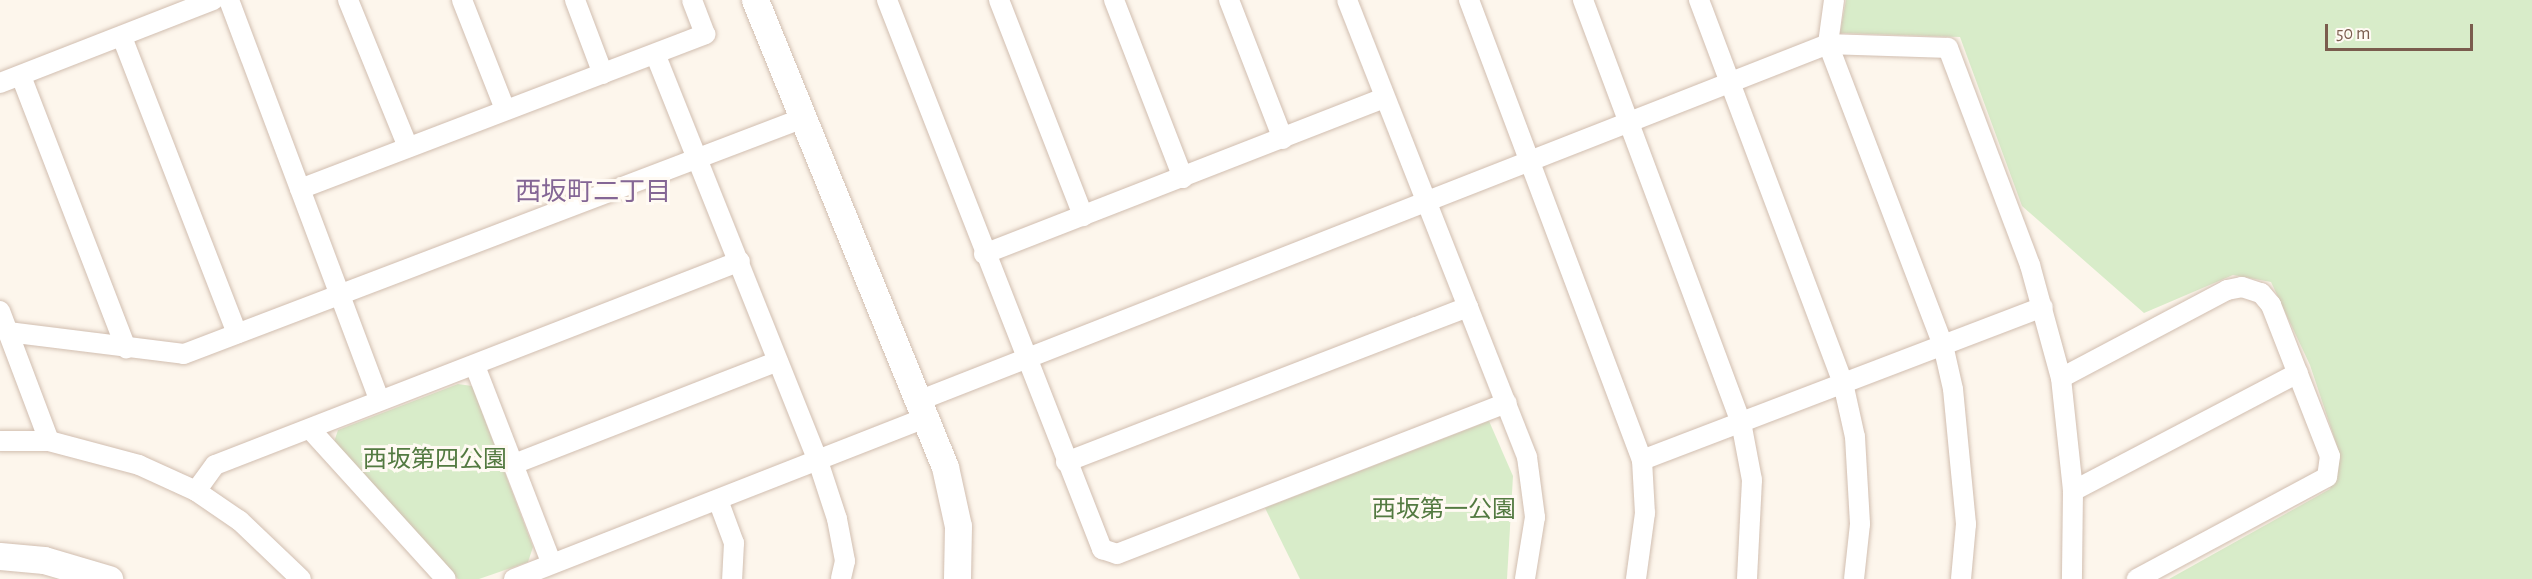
<!DOCTYPE html>
<html>
<head>
<meta charset="utf-8">
<style>
  body { margin:0 }
  #map { position:relative; width:2532px; height:579px; overflow:hidden; background:#fdf6ec; font-family:"Alegreya Sans","Noto Sans JP",sans-serif }
  div>[style] { position:absolute }
  .green>* { inset:0; background:#d8ecc9 }
  .roads { filter:drop-shadow(0 0 2px #d1beb0) drop-shadow(0 0 2px #d1beb0) }
  .street>* { height:20px; margin:-10px; padding:0 10px; transform-origin:10px; border-radius:10px; background:#fff }
  .secondary>* { height:27px; margin:-13.5px; padding:0 13.5px; transform-origin:13.5px; border-radius:13.5px; background:#fff }
  span { translate:-50% -50%; white-space:nowrap; text-align:center; line-height:1.15; -webkit-text-stroke:6px #fffaf3; paint-order:stroke }
  .park-label { font-size:24px; color:#537a41 }
  .neighbourhood-label { font-size:26px; color:#846695 }
  .scale { position:absolute; left:2325px; top:24px; width:148px; height:27px; box-sizing:border-box; border:3px solid #7a5c4d; border-top:0; padding-left:8px; font-size:18px; line-height:21px; white-space:nowrap; color:#7a5c4d; -webkit-text-stroke:4px #fffaf3; paint-order:stroke }
</style>
</head>
<body>
<div id="map">
  <div class="green">
    <i style="clip-path:polygon(1846px 0,2532px 0,2532px 579px,2169px 579px,2330px 489px,2339px 452px,2310px 365px,2271px 282px,2233px 275px,2144px 313px,2022px 206px,1960px 37px,1840px 33px)"></i>
    <i style="clip-path:polygon(458px 384px,472px 386px,533px 547px,528px 562px,479px 579px,458px 579px,334px 442px,338px 430px)"></i>
    <i style="clip-path:polygon(1489px 421px,1513px 476px,1507px 579px,1300px 579px,1265px 508px)"></i>
  </div>
  <div class="roads">
    <div class="street">
      <i style="left:229px;top:0;width:426px;rotate:69.4deg"></i>
      <i style="left:348px;top:0;width:159px;rotate:67.8deg"></i>
      <i style="left:462px;top:0;width:117px;rotate:68.5deg"></i>
      <i style="left:575px;top:0;width:79px;rotate:69.3deg"></i>
      <i style="left:887px;top:0;width:590px;rotate:68.61deg"></i>
      <i style="left:1102px;top:549px;width:16px;rotate:18deg"></i>
      <i style="left:1117px;top:554px;width:418px;rotate:-21.2deg"></i>
      <i style="left:999px;top:0;width:232px;rotate:68.7deg"></i>
      <i style="left:1114px;top:0;width:191px;rotate:68.8deg"></i>
      <i style="left:1229px;top:0;width:149px;rotate:68.8deg"></i>
      <i style="left:1347px;top:0;width:491px;rotate:68.5deg"></i>
      <i style="left:1527px;top:457px;width:61px;rotate:82.4deg"></i>
      <i style="left:1535px;top:517px;width:63px;rotate:99.2deg"></i>
      <i style="left:1469px;top:0;width:491px;rotate:69.4deg"></i>
      <i style="left:1642px;top:460px;width:53px;rotate:86.8deg"></i>
      <i style="left:1645px;top:513px;width:67px;rotate:97.8deg"></i>
      <i style="left:1583px;top:0;width:451px;rotate:69.5deg"></i>
      <i style="left:1741px;top:422px;width:59px;rotate:79.3deg"></i>
      <i style="left:1752px;top:480px;width:99px;rotate:92.9deg"></i>
      <i style="left:1699px;top:0;width:409px;rotate:69.4deg"></i>
      <i style="left:1843px;top:383px;width:55px;rotate:77.5deg"></i>
      <i style="left:1855px;top:437px;width:87px;rotate:86.7deg"></i>
      <i style="left:1860px;top:524px;width:55px;rotate:96.2deg"></i>
      <i style="left:1834px;top:0;width:44px;rotate:97.8deg"></i>
      <i style="left:1828px;top:44px;width:322px;rotate:69.1deg"></i>
      <i style="left:1943px;top:345px;width:45px;rotate:77.2deg"></i>
      <i style="left:1953px;top:389px;width:136px;rotate:84.5deg"></i>
      <i style="left:1966px;top:524px;width:55px;rotate:95.2deg"></i>
      <i style="left:122px;top:37px;width:318px;rotate:68.8deg"></i>
      <i style="left:656px;top:56px;width:433px;rotate:68.2deg"></i>
      <i style="left:817px;top:458px;width:64px;rotate:71.8deg"></i>
      <i style="left:837px;top:519px;width:43px;rotate:79.2deg"></i>
      <i style="left:845px;top:561px;width:18px;rotate:103deg"></i>
      <i style="left:21px;top:76px;width:292px;rotate:68.9deg"></i>
      <i style="left:0;top:83px;width:229px;rotate:-21.3deg"></i>
      <i style="left:300px;top:189px;width:434px;rotate:-20.9deg"></i>
      <i style="left:705px;top:34px;width:36px;rotate:-111deg"></i>
      <i style="left:984px;top:254px;width:429px;rotate:-21.3deg"></i>
      <i style="left:0;top:311px;width:139px;rotate:69.3deg"></i>
      <i style="left:8px;top:332px;width:177px;rotate:7.1deg"></i>
      <i style="left:184px;top:354px;width:666px;rotate:-20.86deg"></i>
      <i style="left:475px;top:366px;width:210px;rotate:68.8deg"></i>
      <i style="left:2061px;top:378px;width:188px;rotate:-27.9deg"></i>
      <i style="left:2227px;top:290px;width:15px;rotate:-11deg"></i>
      <i style="left:2242px;top:287px;width:20px;rotate:18deg"></i>
      <i style="left:2261px;top:293px;width:16px;rotate:50deg"></i>
      <i style="left:2271px;top:305px;width:162px;rotate:68.7deg"></i>
      <i style="left:2330px;top:456px;width:21px;rotate:98deg"></i>
      <i style="left:2327px;top:477px;width:216px;rotate:151.8deg"></i>
      <i style="left:918px;top:401px;width:978px;rotate:-21.42deg"></i>
      <i style="left:1828px;top:44px;width:120px;rotate:1.9deg"></i>
      <i style="left:1948px;top:48px;width:232px;rotate:69.3deg"></i>
      <i style="left:2030px;top:265px;width:117px;rotate:74.7deg"></i>
      <i style="left:2061px;top:378px;width:114px;rotate:83.9deg"></i>
      <i style="left:2073px;top:491px;width:88px;rotate:90.7deg"></i>
      <i style="left:310px;top:429px;width:202px;rotate:47.8deg"></i>
      <i style="left:0;top:441px;width:49px"></i>
      <i style="left:49px;top:441px;width:93px;rotate:14.9deg"></i>
      <i style="left:139px;top:465px;width:63px;rotate:24.5deg"></i>
      <i style="left:196px;top:491px;width:53px;rotate:34.3deg"></i>
      <i style="left:240px;top:521px;width:84px;rotate:43.6deg"></i>
      <i style="left:1642px;top:460px;width:429px;rotate:-20.9deg"></i>
      <i style="left:1066px;top:462px;width:431px;rotate:-21.1deg"></i>
      <i style="left:514px;top:464px;width:283px;rotate:-21.3deg"></i>
      <i style="left:196px;top:491px;width:32px;rotate:-54deg"></i>
      <i style="left:215px;top:465px;width:563px;rotate:-21.23deg"></i>
      <i style="left:2073px;top:491px;width:254px;rotate:-27.7deg"></i>
      <i style="left:718px;top:500px;width:46px;rotate:69.6deg"></i>
      <i style="left:734px;top:543px;width:36px;rotate:93deg"></i>
      <i style="left:514px;top:579px;width:441px;rotate:-21.4deg"></i>
    </div>
    <div class="secondary">
      <i style="left:755px;top:0;width:504px;rotate:67.86deg"></i>
      <i style="left:945px;top:467px;width:60px;rotate:77.6deg"></i>
      <i style="left:958px;top:526px;width:53px;rotate:91.1deg"></i>
      <i style="left:0;top:556px;width:44px;rotate:5.2deg"></i>
      <i style="left:44px;top:560px;width:68px;rotate:16.3deg"></i>
    </div>
  </div>
  <div class="park-label">
    <span style="left:435px;top:461px">西坂第四公園</span>
    <span style="left:1444px;top:511px">西坂第一公園</span>
  </div>
  <div class="neighbourhood-label">
    <span style="left:593px;top:193px">西坂町二丁目</span>
  </div>
  <div class="scale">50 m</div>
</div>
</body>
</html>
